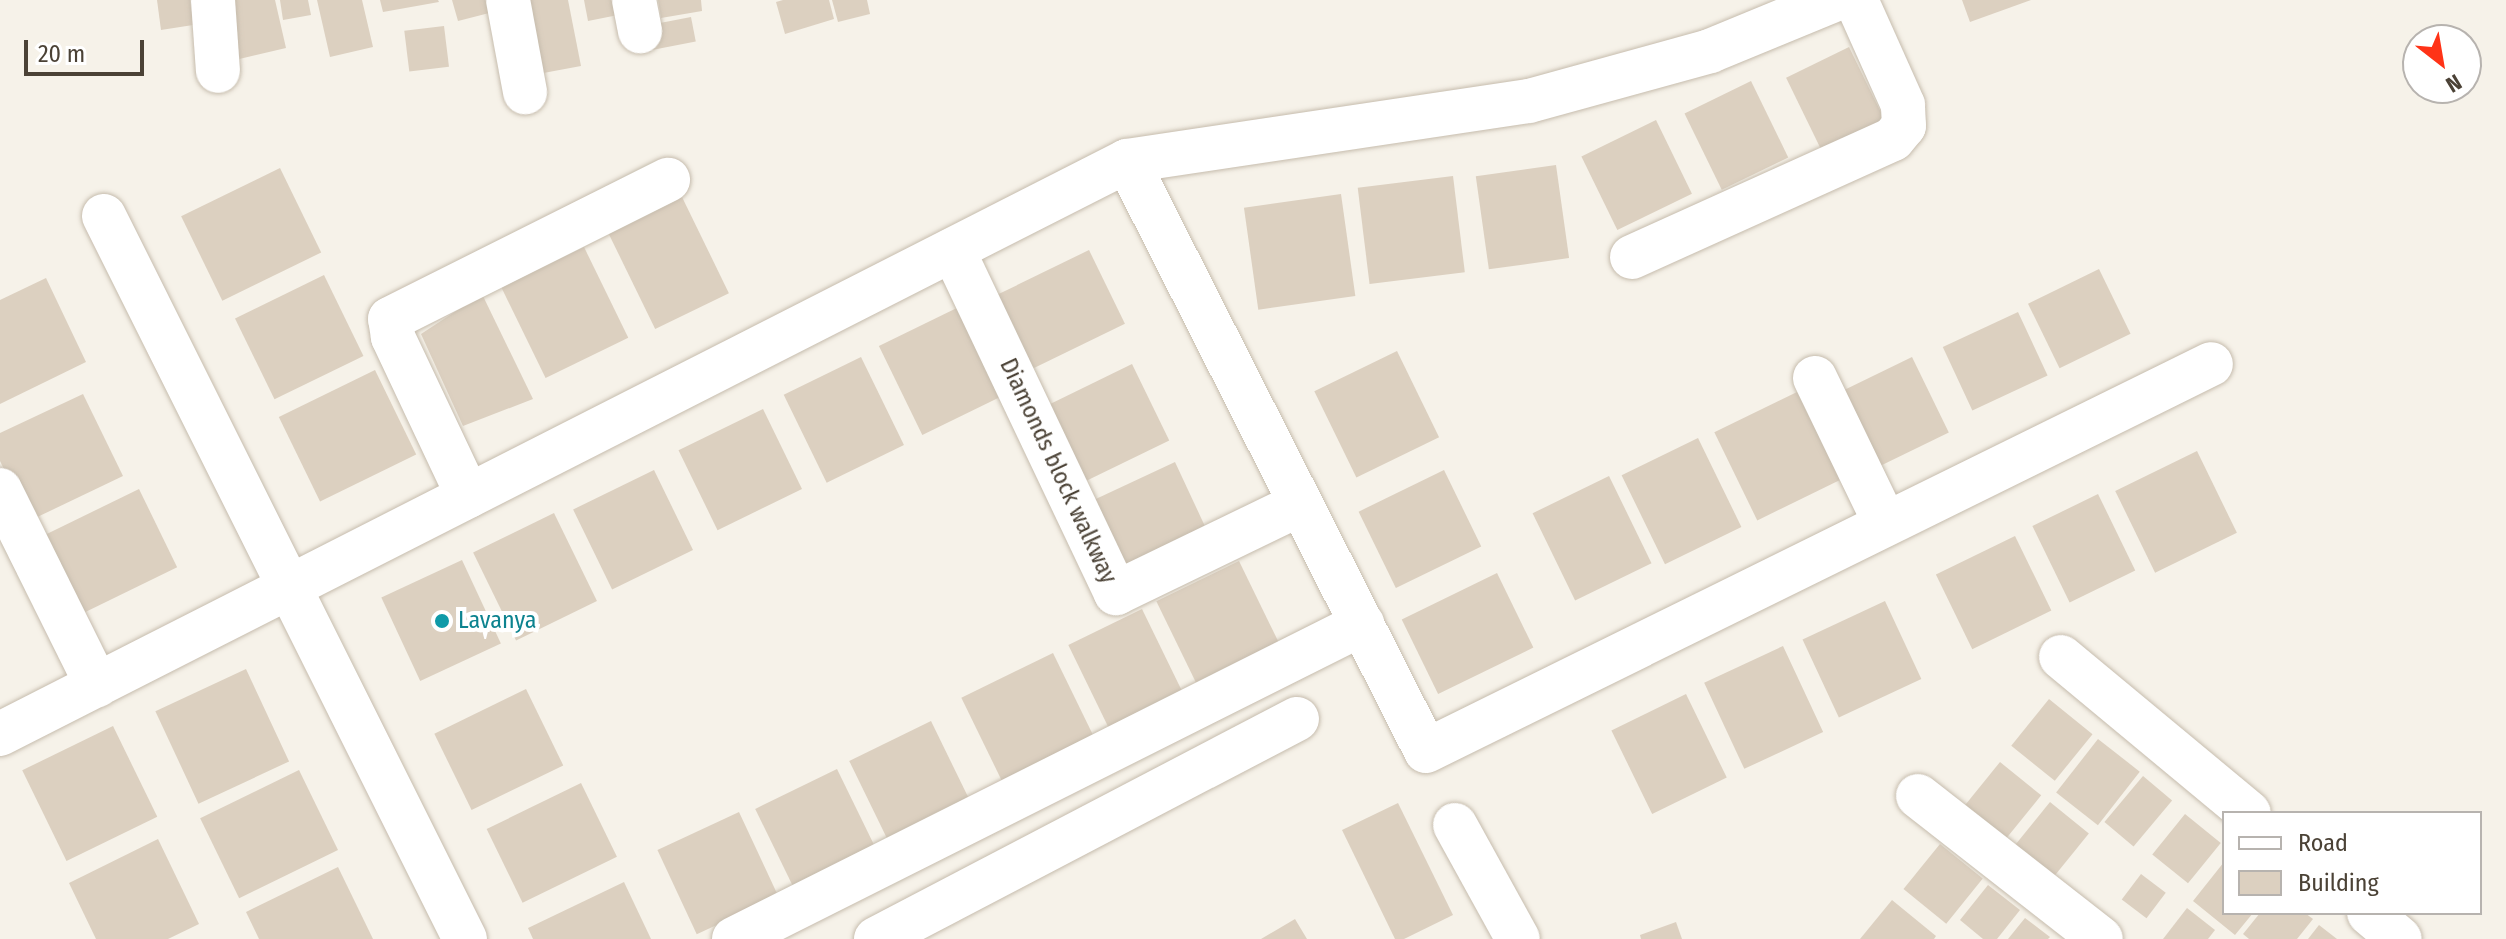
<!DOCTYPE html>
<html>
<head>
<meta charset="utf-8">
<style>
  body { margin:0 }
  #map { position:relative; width:2506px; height:939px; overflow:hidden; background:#f6f2e9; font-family:"Fira Sans Condensed",sans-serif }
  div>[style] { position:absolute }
  .building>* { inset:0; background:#dcd0c0; transform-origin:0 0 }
  .roads { filter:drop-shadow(0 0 2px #c6bcad) drop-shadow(0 0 2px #c6bcad) }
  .minor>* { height:44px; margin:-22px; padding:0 22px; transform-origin:22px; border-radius:22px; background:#fff }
  .dots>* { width:22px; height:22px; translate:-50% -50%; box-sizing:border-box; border:4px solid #fff; border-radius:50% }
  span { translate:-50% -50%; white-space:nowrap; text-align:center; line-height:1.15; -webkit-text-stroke:8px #fff; paint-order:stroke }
  .street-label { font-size:24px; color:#4b4236 }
  .culture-label { font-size:24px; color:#0d838f }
  .left { translate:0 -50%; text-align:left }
  .legend { position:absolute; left:2222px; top:811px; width:260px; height:104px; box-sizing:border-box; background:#fff; border:2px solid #b7b3af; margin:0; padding:10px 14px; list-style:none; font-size:24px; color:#4b4236 }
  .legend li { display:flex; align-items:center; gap:16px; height:40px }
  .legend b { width:40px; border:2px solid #b7b3af }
  .north { position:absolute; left:2402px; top:24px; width:80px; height:80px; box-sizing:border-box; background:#fff; border:2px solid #b7b3af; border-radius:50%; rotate:149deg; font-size:22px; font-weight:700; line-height:32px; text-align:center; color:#4b4236 }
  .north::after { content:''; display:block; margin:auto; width:28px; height:36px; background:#ff3317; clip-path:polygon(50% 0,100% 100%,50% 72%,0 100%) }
  .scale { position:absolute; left:24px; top:40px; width:120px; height:36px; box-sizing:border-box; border:4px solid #4b4236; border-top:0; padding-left:10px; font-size:24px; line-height:28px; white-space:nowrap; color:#4b4236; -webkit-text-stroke:6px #fff; paint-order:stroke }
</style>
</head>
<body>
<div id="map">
  <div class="building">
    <i style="clip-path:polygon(157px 0,190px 0,193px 25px,161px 30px)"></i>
    <i style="clip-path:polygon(231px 0,275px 0,286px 48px,231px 61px)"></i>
    <i style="clip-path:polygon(280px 0,308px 0,311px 15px,283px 20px)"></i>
    <i style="clip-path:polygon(317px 0,362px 0,373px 47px,330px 57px)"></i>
    <i style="clip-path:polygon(380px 0,438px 0,439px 2px,383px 12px)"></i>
    <i style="clip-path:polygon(452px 0,499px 0,501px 10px,458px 21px)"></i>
    <i style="clip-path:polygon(526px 0,568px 0,581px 66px,538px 74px)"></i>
    <i style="clip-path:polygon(584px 0,626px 0,628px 13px,588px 21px)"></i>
    <i style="clip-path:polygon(658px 0,701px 0,702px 11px,661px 18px)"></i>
    <i style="clip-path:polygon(783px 0,829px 0,834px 19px,785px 34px,776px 2px)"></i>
    <i style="clip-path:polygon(832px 0,867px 0,870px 14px,838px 22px)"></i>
    <i style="clip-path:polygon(1962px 0,2031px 0,1970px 22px)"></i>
    <i style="left:691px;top:17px;width:25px;height:46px;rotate:79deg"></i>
    <i style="left:444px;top:26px;width:41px;height:40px;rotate:83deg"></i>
    <i style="left:1849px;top:47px;width:86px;height:70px;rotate:64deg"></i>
    <i style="left:1751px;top:81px;width:85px;height:74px;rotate:64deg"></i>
    <i style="left:1656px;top:120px;width:82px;height:83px;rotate:64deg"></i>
    <i style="left:1556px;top:165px;width:94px;height:81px;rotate:82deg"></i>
    <i style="left:280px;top:168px;width:94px;height:110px;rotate:64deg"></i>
    <i style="left:1453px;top:176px;width:97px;height:96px;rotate:83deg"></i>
    <i style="left:1341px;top:194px;width:103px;height:98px;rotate:82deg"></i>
    <i style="left:682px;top:197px;width:107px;height:82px;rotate:64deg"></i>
    <i style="left:584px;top:247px;width:101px;height:92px;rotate:64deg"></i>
    <i style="left:1089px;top:250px;width:82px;height:108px;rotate:64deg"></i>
    <i style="left:2099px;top:269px;width:72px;height:79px;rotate:64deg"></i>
    <i style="left:324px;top:275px;width:90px;height:99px;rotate:64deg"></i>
    <i style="clip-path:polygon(46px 278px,86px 362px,0 404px,0 300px)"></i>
    <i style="clip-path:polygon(482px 294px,533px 399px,463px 426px,421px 334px)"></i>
    <i style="left:967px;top:303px;width:99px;height:98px;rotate:64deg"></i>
    <i style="left:2018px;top:312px;width:70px;height:83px;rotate:65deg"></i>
    <i style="left:1397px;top:351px;width:96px;height:92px;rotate:64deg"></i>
    <i style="left:861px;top:357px;width:98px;height:86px;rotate:64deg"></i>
    <i style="left:1912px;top:357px;width:84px;height:88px;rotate:64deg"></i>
    <i style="left:1132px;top:364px;width:85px;height:99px;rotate:64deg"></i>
    <i style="left:375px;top:370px;width:94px;height:107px;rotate:64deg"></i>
    <i style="left:1797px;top:392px;width:98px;height:92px;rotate:64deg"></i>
    <i style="clip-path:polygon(83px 394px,123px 476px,29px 521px,0 461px,0 433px)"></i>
    <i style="left:763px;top:409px;width:89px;height:94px;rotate:64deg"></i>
    <i style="left:1698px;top:438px;width:99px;height:85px;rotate:64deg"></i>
    <i style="left:2197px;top:451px;width:91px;height:91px;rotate:64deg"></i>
    <i style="left:1175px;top:462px;width:77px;height:98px;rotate:65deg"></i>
    <i style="left:654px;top:470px;width:89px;height:90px;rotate:64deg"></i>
    <i style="left:1444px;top:470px;width:85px;height:95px;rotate:64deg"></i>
    <i style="left:1609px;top:476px;width:97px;height:85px;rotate:64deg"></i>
    <i style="left:139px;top:489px;width:87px;height:114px;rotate:64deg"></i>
    <i style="left:2098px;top:494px;width:85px;height:73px;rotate:64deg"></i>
    <i style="left:554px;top:513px;width:98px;height:90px;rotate:64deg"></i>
    <i style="left:2015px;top:536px;width:83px;height:88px;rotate:64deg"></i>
    <i style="left:462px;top:560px;width:92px;height:89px;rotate:65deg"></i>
    <i style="left:1239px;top:561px;width:101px;height:92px;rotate:64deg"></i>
    <i style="left:1497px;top:573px;width:83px;height:106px;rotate:64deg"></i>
    <i style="left:1885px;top:601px;width:86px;height:91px;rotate:65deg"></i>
    <i style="left:1142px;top:609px;width:99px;height:82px;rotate:64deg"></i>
    <i style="left:1783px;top:646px;width:95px;height:87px;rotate:65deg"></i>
    <i style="left:1053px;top:653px;width:101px;height:102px;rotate:64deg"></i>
    <i style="left:246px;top:669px;width:102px;height:100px;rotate:65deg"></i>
    <i style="left:526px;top:689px;width:85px;height:102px;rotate:64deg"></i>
    <i style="left:1686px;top:694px;width:93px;height:83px;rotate:64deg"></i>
    <i style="left:2049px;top:699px;width:56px;height:60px;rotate:39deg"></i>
    <i style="left:931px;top:721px;width:93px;height:91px;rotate:64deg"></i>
    <i style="left:113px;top:726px;width:101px;height:101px;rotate:64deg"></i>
    <i style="left:2098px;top:739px;width:53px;height:68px;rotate:38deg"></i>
    <i style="left:2000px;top:762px;width:53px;height:55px;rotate:39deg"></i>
    <i style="left:837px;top:769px;width:88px;height:91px;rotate:64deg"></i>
    <i style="left:299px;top:770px;width:89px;height:110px;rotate:64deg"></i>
    <i style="left:2143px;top:776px;width:38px;height:60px;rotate:40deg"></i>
    <i style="left:581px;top:783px;width:82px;height:105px;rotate:64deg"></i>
    <i style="left:2050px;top:802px;width:50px;height:58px;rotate:39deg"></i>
    <i style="clip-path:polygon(1398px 803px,1453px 915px,1404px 939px,1395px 939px,1342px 830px)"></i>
    <i style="left:739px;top:812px;width:93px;height:90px;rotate:65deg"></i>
    <i style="left:2185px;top:814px;width:46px;height:52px;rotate:39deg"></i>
    <i style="clip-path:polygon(158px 839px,199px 924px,168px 939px,96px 939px,69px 883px)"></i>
    <i style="left:1940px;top:844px;width:55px;height:58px;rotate:39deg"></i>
    <i style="clip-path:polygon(2224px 862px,2224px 913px,2253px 913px,2235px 935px,2193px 901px)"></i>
    <i style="clip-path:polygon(338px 867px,373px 939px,259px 939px,246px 912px)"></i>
    <i style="left:2141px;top:874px;width:31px;height:32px;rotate:37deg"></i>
    <i style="clip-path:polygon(624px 882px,651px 939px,533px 939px,528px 928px)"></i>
    <i style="clip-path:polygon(1988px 885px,2020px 910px,1997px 939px,1983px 939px,1960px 920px)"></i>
    <i style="clip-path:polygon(1892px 900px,1936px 936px,1934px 939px,1860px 939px)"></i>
    <i style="clip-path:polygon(2187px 908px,2215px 930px,2208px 939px,2163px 939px)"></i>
    <i style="clip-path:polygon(2260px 913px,2305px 913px,2313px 919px,2297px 939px,2249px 939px,2243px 934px)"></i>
    <i style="clip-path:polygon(2025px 918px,2050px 937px,2048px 939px,2008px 939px)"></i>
    <i style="clip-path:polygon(1295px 919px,1307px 939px,1261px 939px)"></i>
    <i style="clip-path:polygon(1676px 922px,1682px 939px,1641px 939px,1640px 935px)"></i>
    <i style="clip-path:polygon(2319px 925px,2337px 939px,2308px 939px)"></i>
  </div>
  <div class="roads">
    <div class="minor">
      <i style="left:213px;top:0;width:71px;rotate:86deg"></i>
      <i style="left:508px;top:0;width:94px;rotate:79.5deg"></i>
      <i style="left:634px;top:0;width:32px;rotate:79deg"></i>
      <i style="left:1127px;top:161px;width:661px;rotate:63.13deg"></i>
      <i style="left:1426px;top:751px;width:875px;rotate:-26.24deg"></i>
      <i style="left:104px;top:216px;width:808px;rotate:63.47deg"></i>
      <i style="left:953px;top:250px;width:380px;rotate:64.6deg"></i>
      <i style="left:1116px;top:593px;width:204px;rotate:-25.8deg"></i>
      <i style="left:1632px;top:257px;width:286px;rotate:-24.3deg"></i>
      <i style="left:1893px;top:139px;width:17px;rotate:-50deg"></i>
      <i style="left:1904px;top:126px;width:21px;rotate:-93deg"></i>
      <i style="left:1903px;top:105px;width:115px;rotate:-114.1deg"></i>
      <i style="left:1815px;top:378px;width:161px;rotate:64.2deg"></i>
      <i style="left:0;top:490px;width:218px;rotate:63.6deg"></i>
      <i style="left:468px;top:496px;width:176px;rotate:-115.3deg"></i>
      <i style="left:393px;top:337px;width:18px;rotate:-99deg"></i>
      <i style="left:390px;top:319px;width:311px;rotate:-26.6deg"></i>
      <i style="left:2061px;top:657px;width:244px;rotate:39.7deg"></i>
      <i style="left:0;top:734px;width:1264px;rotate:-26.95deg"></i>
      <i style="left:1127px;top:161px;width:406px;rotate:-8.5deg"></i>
      <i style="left:1529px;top:101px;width:188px;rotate:-15.4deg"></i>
      <i style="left:1710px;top:51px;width:134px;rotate:-22.4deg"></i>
      <i style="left:1918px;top:796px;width:232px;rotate:38deg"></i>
      <i style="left:1455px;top:825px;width:130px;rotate:61.1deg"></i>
      <i style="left:2369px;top:913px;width:40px;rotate:40deg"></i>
      <i style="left:734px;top:939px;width:703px;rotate:-26.64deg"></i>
      <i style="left:876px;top:939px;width:475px;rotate:-27.6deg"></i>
    </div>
  </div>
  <div class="dots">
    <i style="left:442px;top:621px;background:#0f9aa8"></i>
  </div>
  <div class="street-label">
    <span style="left:1058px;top:471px;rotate:65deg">Diamonds block walkway</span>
  </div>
  <div class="culture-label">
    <span class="left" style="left:458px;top:621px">Lavanya</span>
  </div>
  <ul class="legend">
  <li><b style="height:10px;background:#fff"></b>Road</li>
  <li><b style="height:22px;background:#dcd0c0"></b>Building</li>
  </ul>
  <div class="north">N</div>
  <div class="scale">20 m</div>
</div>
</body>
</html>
